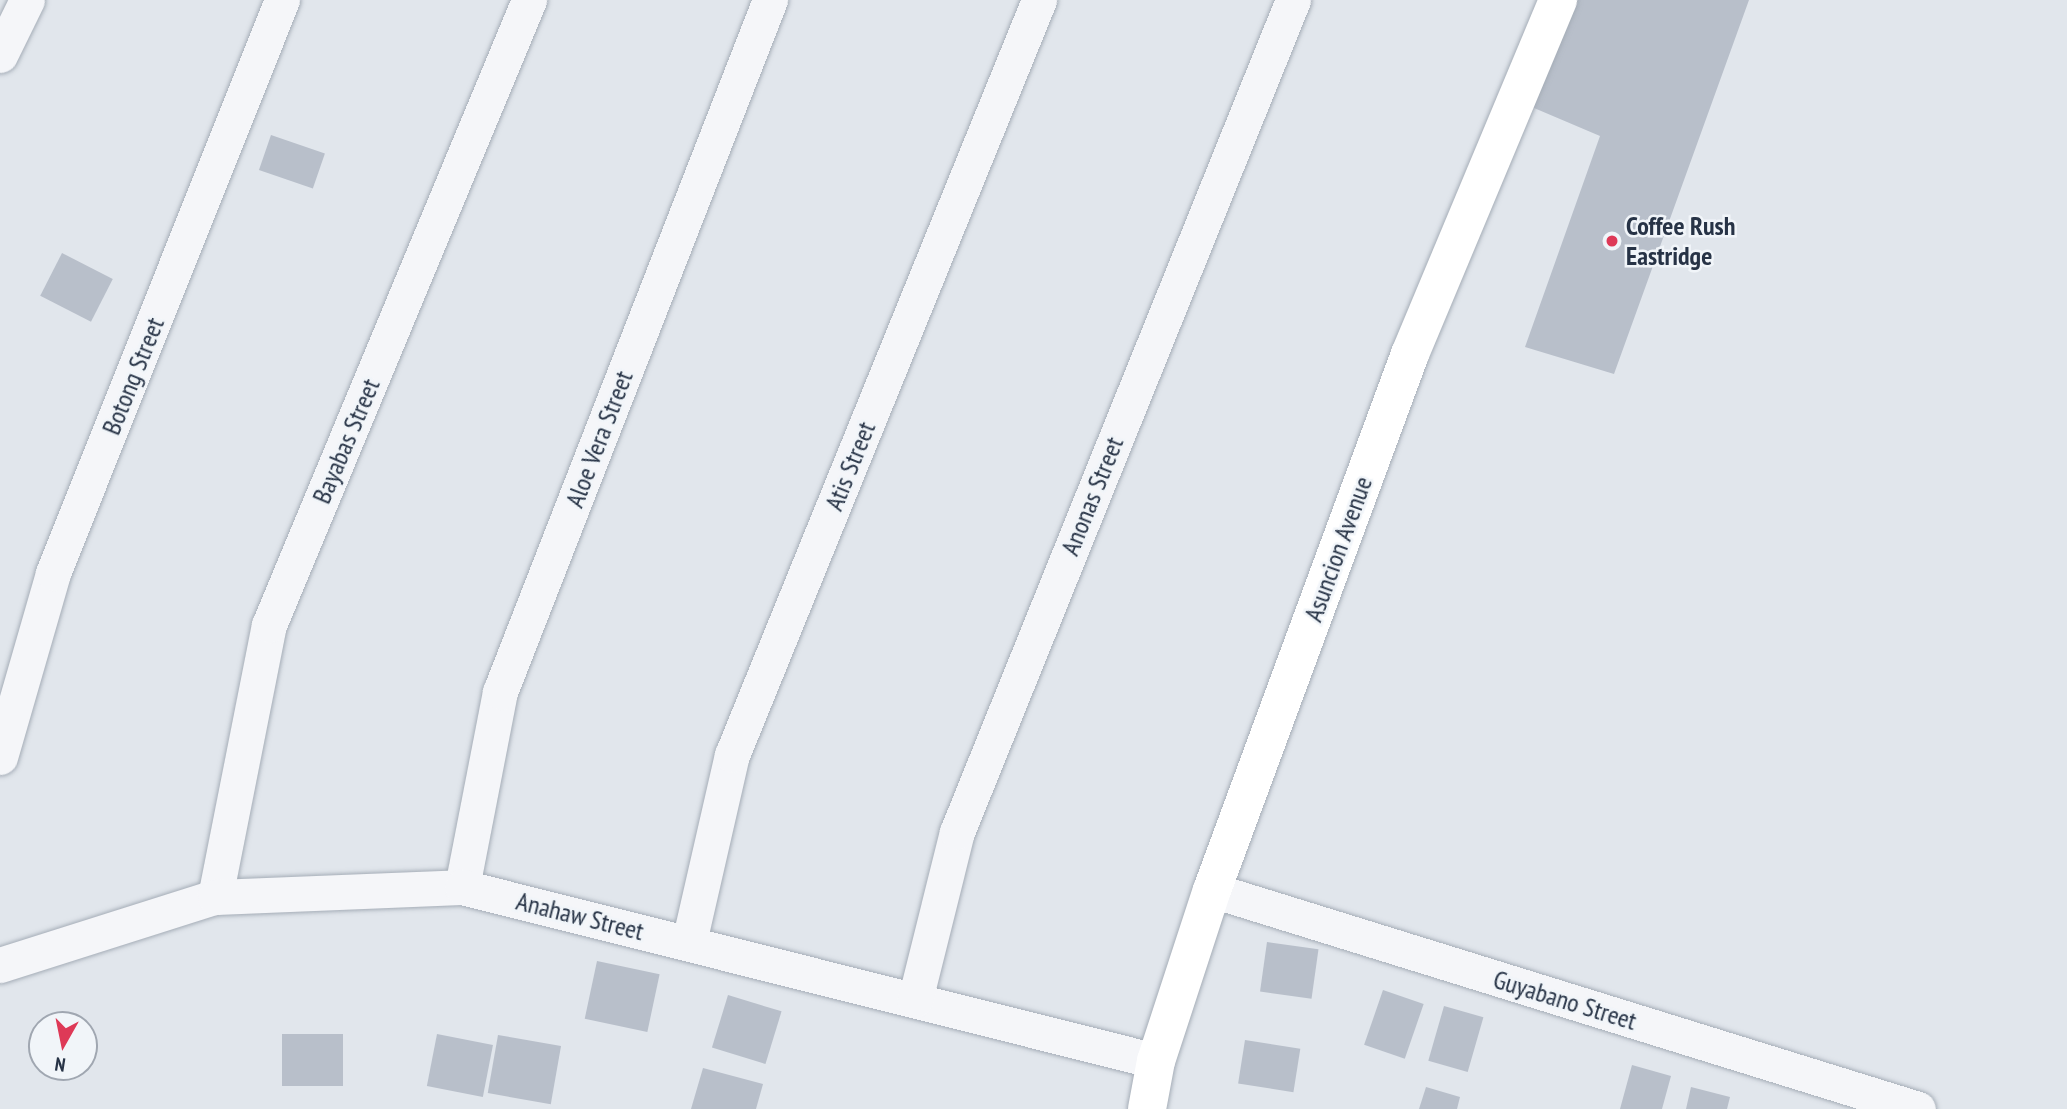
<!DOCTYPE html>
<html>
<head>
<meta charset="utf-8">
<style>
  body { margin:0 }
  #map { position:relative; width:2067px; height:1109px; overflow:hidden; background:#e1e6ec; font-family:"PT Sans Narrow",sans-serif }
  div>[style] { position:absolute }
  .building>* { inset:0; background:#b8bfca; transform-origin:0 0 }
  .roads { filter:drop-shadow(0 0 2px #a5adb7) drop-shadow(0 0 2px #a5adb7) }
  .street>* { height:35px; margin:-17.5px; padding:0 17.5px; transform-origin:17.5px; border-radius:17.5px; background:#f5f6f9 }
  .secondary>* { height:38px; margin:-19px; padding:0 19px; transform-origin:19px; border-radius:19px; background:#fff }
  .dots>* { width:19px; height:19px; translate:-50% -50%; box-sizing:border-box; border:4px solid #f1f5f9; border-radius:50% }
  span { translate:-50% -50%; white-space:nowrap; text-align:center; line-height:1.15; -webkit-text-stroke:5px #f1f5f9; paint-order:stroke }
  .poi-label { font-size:26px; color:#273346; font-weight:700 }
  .left { translate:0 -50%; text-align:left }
  .street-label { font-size:26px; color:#273346 }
  .north { position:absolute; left:28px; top:1011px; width:70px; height:70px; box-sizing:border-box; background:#f1f5f9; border:2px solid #a0a7b1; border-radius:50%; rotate:189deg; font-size:19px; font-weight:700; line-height:28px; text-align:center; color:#273346 }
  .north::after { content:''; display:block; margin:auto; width:24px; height:32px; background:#de3957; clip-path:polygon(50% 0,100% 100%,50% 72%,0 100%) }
</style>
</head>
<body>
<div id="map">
  <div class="building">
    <i style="clip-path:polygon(1569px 0,1749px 0,1614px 374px,1525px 347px,1600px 136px,1527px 105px)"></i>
    <i style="left:271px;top:135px;width:57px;height:37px;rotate:19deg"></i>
    <i style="left:62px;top:253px;width:57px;height:48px;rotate:27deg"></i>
    <i style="left:1267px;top:942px;width:52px;height:50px;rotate:8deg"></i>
    <i style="left:597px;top:961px;width:64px;height:59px;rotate:12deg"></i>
    <i style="left:1383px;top:990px;width:43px;height:58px;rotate:19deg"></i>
    <i style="left:728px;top:995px;width:56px;height:55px;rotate:17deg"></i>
    <i style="left:1444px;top:1006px;width:41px;height:57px;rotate:16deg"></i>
    <i style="left:282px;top:1034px;width:61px;height:52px"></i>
    <i style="left:437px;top:1034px;width:57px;height:53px;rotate:11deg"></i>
    <i style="left:498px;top:1035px;width:64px;height:59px;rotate:10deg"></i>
    <i style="left:1245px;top:1040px;width:56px;height:44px;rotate:9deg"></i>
    <i style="clip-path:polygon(1632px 1065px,1671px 1076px,1662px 1109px,1620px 1109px)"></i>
    <i style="clip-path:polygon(703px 1068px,763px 1084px,756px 1109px,691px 1109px)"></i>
    <i style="clip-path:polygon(1426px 1087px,1460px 1097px,1457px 1109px,1419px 1109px)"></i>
    <i style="clip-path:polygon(1691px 1087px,1730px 1097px,1727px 1109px,1686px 1109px)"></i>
  </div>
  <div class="roads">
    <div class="street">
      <i style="left:0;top:55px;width:61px;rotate:-63.9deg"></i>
      <i style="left:0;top:757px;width:191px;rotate:-73.9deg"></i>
      <i style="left:53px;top:573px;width:617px;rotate:-68.22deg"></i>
      <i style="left:462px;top:887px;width:199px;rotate:-79deg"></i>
      <i style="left:500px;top:692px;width:743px;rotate:-68.69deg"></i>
      <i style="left:1212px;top:890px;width:739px;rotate:17.23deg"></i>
      <i style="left:215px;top:897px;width:277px;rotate:-78.8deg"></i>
      <i style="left:269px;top:625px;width:677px;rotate:-67.41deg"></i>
      <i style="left:689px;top:942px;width:192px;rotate:-77.1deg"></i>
      <i style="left:732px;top:755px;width:815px;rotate:-67.87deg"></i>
      <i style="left:0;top:965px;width:225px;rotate:-17.6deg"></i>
      <i style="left:215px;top:897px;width:247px;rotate:-2.3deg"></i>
      <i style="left:462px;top:887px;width:715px;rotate:14.08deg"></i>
      <i style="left:915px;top:1000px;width:173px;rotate:-76deg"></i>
      <i style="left:957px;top:832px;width:897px;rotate:-68.01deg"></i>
    </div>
    <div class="secondary">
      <i style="left:1147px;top:1109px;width:49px;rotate:-79.4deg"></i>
      <i style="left:1156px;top:1061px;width:180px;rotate:-71.9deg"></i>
      <i style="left:1212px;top:890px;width:571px;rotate:-69.73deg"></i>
      <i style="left:1410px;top:354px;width:384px;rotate:-67.3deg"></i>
    </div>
  </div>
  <div class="dots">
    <i style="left:1612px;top:241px;background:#de3957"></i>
  </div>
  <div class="poi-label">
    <span class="left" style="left:1626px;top:241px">Coffee Rush<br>Eastridge</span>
  </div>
  <div class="street-label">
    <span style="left:133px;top:376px;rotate:-68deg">Botong Street</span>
    <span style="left:599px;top:439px;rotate:-69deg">Aloe Vera Street</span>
    <span style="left:346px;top:441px;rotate:-67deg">Bayabas Street</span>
    <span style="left:850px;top:466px;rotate:-68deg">Atis Street</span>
    <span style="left:1092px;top:496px;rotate:-68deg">Anonas Street</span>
    <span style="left:1338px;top:549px;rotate:-70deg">Asuncion Avenue</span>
    <span style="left:580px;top:916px;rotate:14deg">Anahaw Street</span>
    <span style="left:1565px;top:1000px;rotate:17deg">Guyabano Street</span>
  </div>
  <div class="north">N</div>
</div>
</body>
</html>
